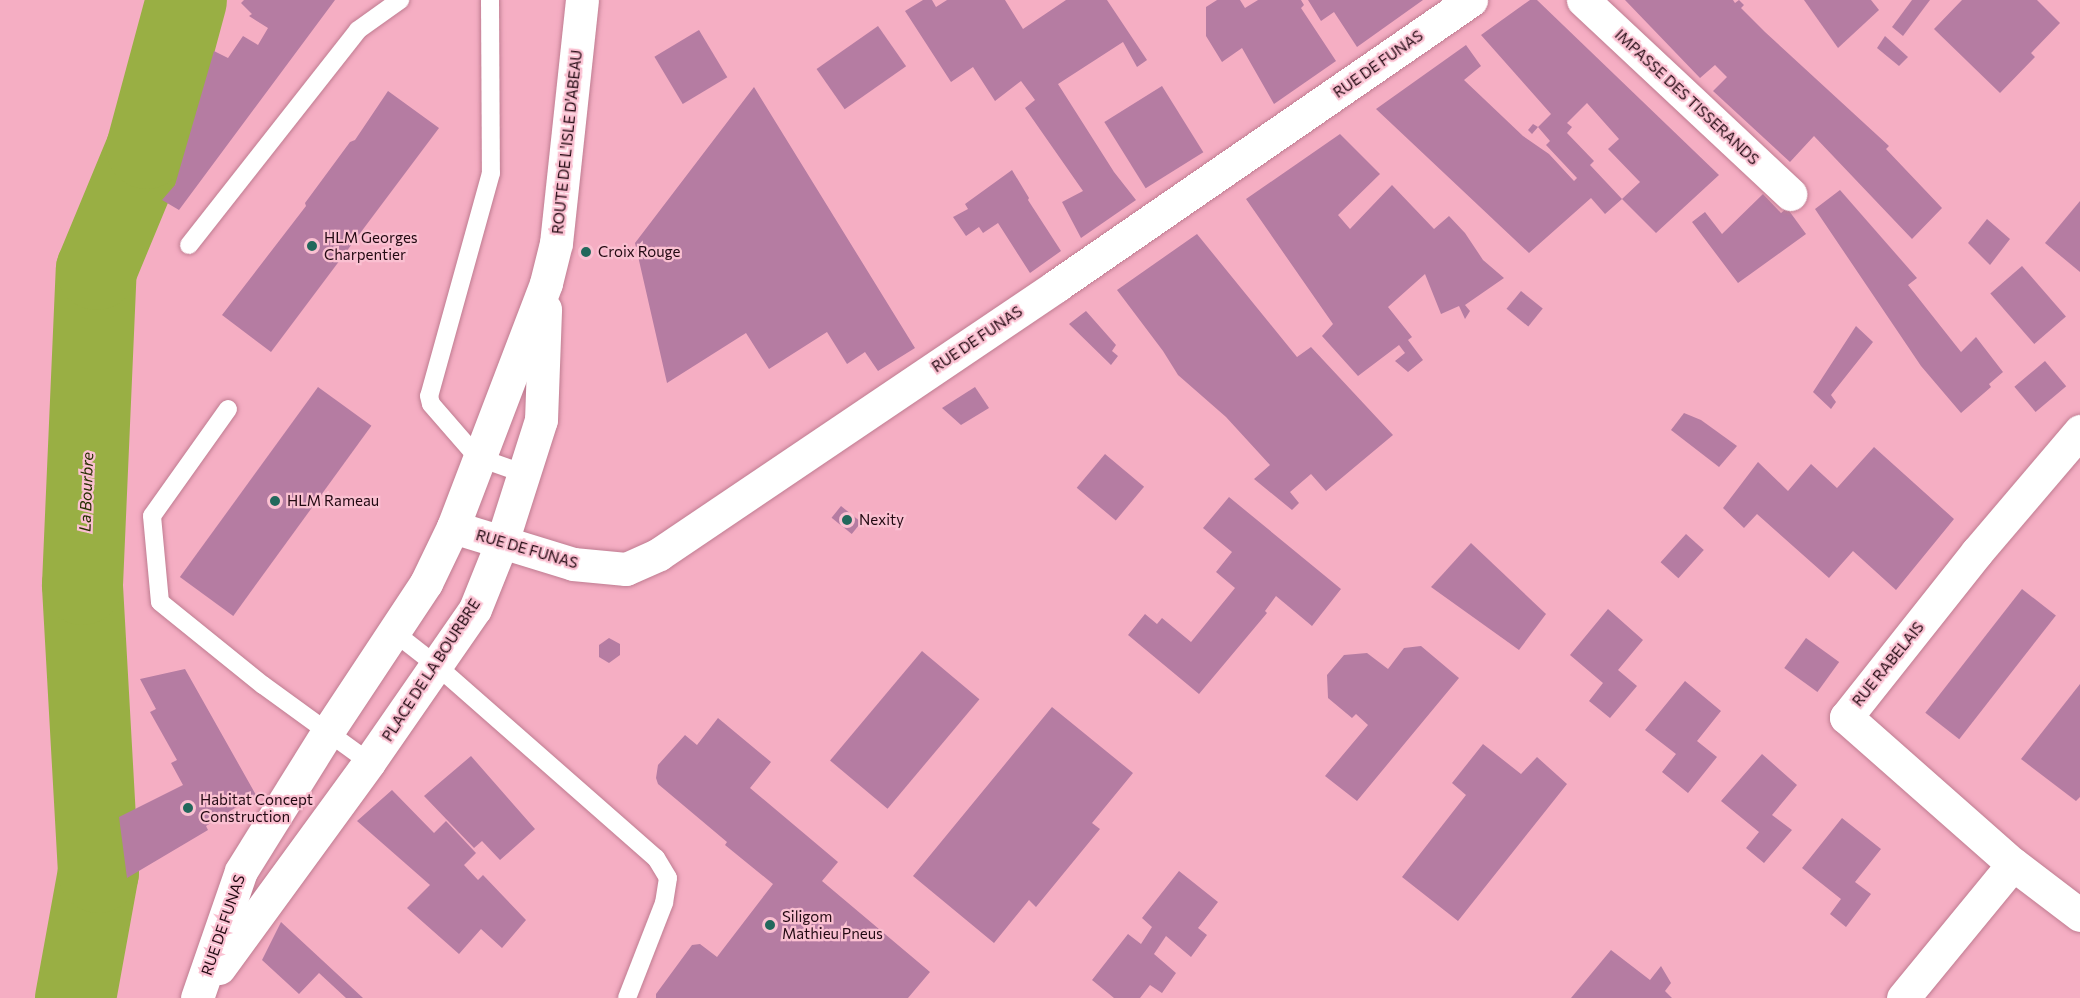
<!DOCTYPE html>
<html>
<head>
<meta charset="utf-8">
<style>
  body { margin:0 }
  #map { position:relative; width:2080px; height:998px; overflow:hidden; background:#f5aec3; font-family:Commissioner,sans-serif }
  div>[style] { position:absolute }
  .river>* { height:81px; margin:-40.5px; padding:0 40.5px; transform-origin:40.5px; border-radius:40.5px; background:#99af44 }
  .building>* { inset:0; background:#b57ca2; transform-origin:0 0 }
  .roads { filter:drop-shadow(0 0 2px #bf7c91) drop-shadow(0 0 2px #bf7c91) }
  .lane>* { height:18px; margin:-9px; padding:0 9px; transform-origin:9px; border-radius:9px; background:#fff }
  .street>* { height:33px; margin:-16.5px; padding:0 16.5px; transform-origin:16.5px; border-radius:16.5px; background:#fff }
  .secondary>* { height:33px; margin:-16.5px; padding:0 16.5px; transform-origin:16.5px; border-radius:16.5px; background:#fff }
  .dots>* { width:16px; height:16px; translate:-50% -50%; box-sizing:border-box; border:3px solid #fac0d1; border-radius:50% }
  span { translate:-50% -50%; white-space:nowrap; text-align:center; line-height:1.15; -webkit-text-stroke:4.5px #fac0d1; paint-order:stroke }
  .street-label { font-size:15px; color:#220912 }
  .poi-label { font-size:15px; color:#220912 }
  .left { translate:0 -50%; text-align:left }
  .water-label { font-size:16px; color:#272f02; font-style:italic }
</style>
</head>
<body>
<div id="map">
  <div class="river">
    <i style="left:75px;top:998px;width:128px;rotate:-79.7deg"></i>
    <i style="left:98px;top:872px;width:288px;rotate:-93.2deg"></i>
    <i style="left:82px;top:584px;width:315px;rotate:-87.5deg"></i>
    <i style="left:96px;top:269px;width:131px;rotate:-67.5deg"></i>
    <i style="left:146px;top:148px;width:153px;rotate:-74.9deg"></i>
  </div>
  <div class="building">
    <i style="clip-path:polygon(244px 0,335px 0,179px 210px,162px 200px,175px 185px,214px 51px,228px 58px,243px 36px,258px 45px,268px 28px,249px 16px,252px 14px,241px 3px)"></i>
    <i style="clip-path:polygon(923px 0,932px 0,936px 7px,947px 0,1005px 0,1023px 29px,1066px 0,1107px 0,1147px 60px,1137px 67px,1123px 42px,1058px 84px,1114px 172px,1136px 200px,1081px 238px,1062px 202px,1083px 191px,1025px 108px,1035px 100px,1021px 81px,995px 101px,973px 67px,951px 82px,905px 11px)"></i>
    <i style="clip-path:polygon(1217px 0,1240px 0,1245px 8px,1258px 0,1301px 0,1304px 5px,1301px 8px,1336px 61px,1274px 104px,1242px 48px,1222px 62px,1206px 36px,1206px 7px)"></i>
    <i style="clip-path:polygon(1308px 0,1423px 0,1357px 47px,1334px 12px,1321px 21px)"></i>
    <i style="clip-path:polygon(evenodd,1530px 0,1537px 0,1719px 175px,1656px 233px,1622px 199px,1605px 214px,1591px 198px,1529px 253px,1376px 109px,1466px 45px,1481px 66px,1464px 80px,1523px 136px,1549px 154px,1574px 181px,1577px 178px,1546px 145px,1550px 141px,1538px 127px,1551px 114px,1481px 35px,1530px 0,1587px 103px,1619px 139px,1608px 149px,1640px 182px,1622px 199px,1590px 165px,1594px 161px,1567px 133px,1572px 127px,1567px 123px,1587px 103px)"></i>
    <i style="clip-path:polygon(1625px 0,1733px 0,1735px 3px,1739px 0,1744px 5px,1741px 8px,1765px 32px,1889px 146px,1886px 149px,1942px 208px,1912px 239px,1814px 136px,1790px 162px,1713px 91px,1727px 77px,1715px 65px,1700px 78px)"></i>
    <i style="clip-path:polygon(1804px 0,1871px 0,1879px 10px,1838px 48px)"></i>
    <i style="clip-path:polygon(1912px 0,1930px 0,1903px 36px,1892px 27px)"></i>
    <i style="clip-path:polygon(1962px 0,2037px 0,2060px 23px,2031px 53px,2035px 57px,2000px 93px,1934px 29px)"></i>
    <i style="left:878px;top:26px;width:49px;height:75px;rotate:55deg"></i>
    <i style="left:699px;top:30px;width:55px;height:52px;rotate:59deg"></i>
    <i style="clip-path:polygon(1885px 36px,1908px 57px,1899px 66px,1877px 48px)"></i>
    <i style="left:1162px;top:86px;width:78px;height:68px;rotate:58deg"></i>
    <i style="clip-path:polygon(754px 87px,915px 348px,878px 371px,865px 352px,847px 364px,827px 332px,769px 369px,746px 333px,667px 383px,635px 243px)"></i>
    <i style="clip-path:polygon(388px 91px,439px 128px,271px 352px,222px 315px,306px 206px,305px 203px,350px 142px,355px 140px)"></i>
    <i style="clip-path:polygon(1533px 124px,1538px 127px,1532px 134px,1528px 130px)"></i>
    <i style="clip-path:polygon(1340px 134px,1380px 174px,1338px 215px,1350px 229px,1392px 185px,1434px 229px,1449px 216px,1465px 233px,1483px 260px,1504px 278px,1465px 305px,1470px 311px,1465px 319px,1459px 306px,1441px 314px,1425px 274px,1388px 307px,1412px 337px,1408px 340px,1423px 360px,1408px 372px,1395px 361px,1405px 353px,1399px 345px,1358px 376px,1322px 336px,1333px 324px,1246px 199px)"></i>
    <i style="clip-path:polygon(1012px 170px,1029px 198px,1028px 200px,1061px 251px,1030px 273px,998px 223px,983px 233px,979px 227px,966px 236px,953px 217px,968px 209px,965px 204px)"></i>
    <i style="clip-path:polygon(1840px 190px,1917px 278px,1908px 285px,1961px 352px,1976px 337px,2003px 372px,1989px 384px,1991px 387px,1961px 413px,1921px 366px,1815px 209px)"></i>
    <i style="clip-path:polygon(1763px 194px,1781px 213px,1787px 208px,1806px 234px,1738px 283px,1692px 222px,1705px 212px,1722px 234px)"></i>
    <i style="clip-path:polygon(2080px 201px,2080px 272px,2045px 243px)"></i>
    <i style="clip-path:polygon(1987px 219px,2010px 239px,1990px 265px,1968px 243px)"></i>
    <i style="clip-path:polygon(1197px 234px,1297px 357px,1311px 347px,1393px 435px,1326px 491px,1311px 474px,1290px 492px,1299px 503px,1292px 510px,1254px 479px,1270px 465px,1226px 417px,1178px 375px,1163px 351px,1117px 290px)"></i>
    <i style="left:2022px;top:266px;width:67px;height:42px;rotate:49deg"></i>
    <i style="left:1521px;top:291px;width:28px;height:23px;rotate:39deg"></i>
    <i style="clip-path:polygon(1086px 311px,1116px 345px,1112px 351px,1118px 356px,1111px 365px,1069px 324px)"></i>
    <i style="clip-path:polygon(1856px 326px,1873px 342px,1831px 395px,1836px 402px,1831px 409px,1813px 392px)"></i>
    <i style="left:2045px;top:361px;width:33px;height:40px;rotate:50deg"></i>
    <i style="left:318px;top:387px;width:66px;height:235px;rotate:36deg"></i>
    <i style="clip-path:polygon(975px 387px,989px 408px,961px 425px,942px 408px)"></i>
    <i style="clip-path:polygon(1684px 413px,1701px 420px,1737px 446px,1719px 467px,1671px 430px)"></i>
    <i style="clip-path:polygon(1874px 447px,1954px 519px,1896px 590px,1853px 551px,1829px 578px,1757px 514px,1744px 528px,1723px 508px,1758px 462px,1788px 491px,1811px 464px,1837px 488px)"></i>
    <i style="left:1105px;top:454px;width:51px;height:44px;rotate:40deg"></i>
    <i style="clip-path:polygon(1229px 497px,1341px 589px,1312px 626px,1276px 596px,1265px 611px,1267px 613px,1199px 694px,1128px 635px,1145px 614px,1157px 624px,1162px 618px,1191px 642px,1235px 588px,1216px 572px,1232px 552px,1203px 528px)"></i>
    <i style="left:841px;top:506px;width:26px;height:15px;rotate:39deg"></i>
    <i style="left:1686px;top:534px;width:24px;height:38px;rotate:42deg"></i>
    <i style="clip-path:polygon(1471px 543px,1546px 614px,1519px 650px,1431px 587px)"></i>
    <i style="left:2022px;top:589px;width:43px;height:157px;rotate:38deg"></i>
    <i style="clip-path:polygon(1608px 609px,1643px 640px,1618px 670px,1637px 686px,1610px 718px,1589px 701px,1603px 683px,1570px 655px)"></i>
    <i style="clip-path:polygon(609px 638px,620px 644px,620px 655px,609px 663px,599px 657px,599px 645px)"></i>
    <i style="left:1806px;top:638px;width:41px;height:37px;rotate:36deg"></i>
    <i style="clip-path:polygon(1421px 646px,1459px 678px,1357px 801px,1325px 776px,1368px 725px,1356px 714px,1352px 718px,1328px 698px,1327px 675px,1344px 655px,1367px 653px,1388px 669px,1404px 648px)"></i>
    <i style="left:922px;top:651px;width:75px;height:143px;rotate:40deg"></i>
    <i style="clip-path:polygon(185px 669px,256px 795px,206px 826px,208px 830px,127px 878px,119px 817px,183px 785px,171px 763px,177px 760px,150px 712px,156px 709px,140px 679px)"></i>
    <i style="clip-path:polygon(1685px 681px,1721px 711px,1697px 741px,1717px 757px,1688px 793px,1662px 772px,1676px 754px,1645px 730px)"></i>
    <i style="clip-path:polygon(2080px 684px,2080px 797px,2076px 801px,2021px 759px)"></i>
    <i style="clip-path:polygon(1052px 707px,1133px 773px,1092px 823px,1100px 829px,1036px 907px,1029px 900px,994px 943px,913px 876px)"></i>
    <i style="clip-path:polygon(718px 718px,771px 762px,750px 788px,838px 862px,822px 881px,930px 972px,908px 998px,656px 998px,656px 994px,692px 945px,700px 944px,717px 957px,773px 884px,725px 845px,727px 842px,658px 784px,656px 778px,658px 765px,685px 735px,697px 745px)"></i>
    <i style="clip-path:polygon(1483px 744px,1521px 774px,1537px 757px,1567px 784px,1458px 921px,1402px 877px,1466px 795px,1452px 783px)"></i>
    <i style="clip-path:polygon(1762px 754px,1797px 785px,1772px 815px,1792px 830px,1764px 863px,1746px 848px,1759px 832px,1721px 801px)"></i>
    <i style="clip-path:polygon(471px 756px,535px 829px,500px 860px,482px 841px,474px 848px,424px 796px)"></i>
    <i style="clip-path:polygon(392px 790px,434px 833px,446px 821px,476px 853px,464px 865px,478px 880px,483px 875px,526px 920px,502px 948px,481px 929px,459px 954px,407px 908px,430px 885px,357px 821px)"></i>
    <i style="clip-path:polygon(1842px 818px,1881px 849px,1855px 882px,1871px 894px,1846px 927px,1830px 914px,1841px 899px,1802px 868px)"></i>
    <i style="clip-path:polygon(1179px 871px,1218px 902px,1198px 928px,1207px 935px,1191px 957px,1166px 936px,1154px 954px,1176px 973px,1162px 993px,1150px 985px,1140px 998px,1114px 998px,1092px 980px,1128px 934px,1141px 944px,1152px 927px,1142px 918px)"></i>
    <i style="clip-path:polygon(281px 922px,363px 998px,346px 998px,319px 973px,299px 994px,262px 960px)"></i>
    <i style="clip-path:polygon(1611px 950px,1650px 980px,1661px 966px,1671px 983px,1665px 991px,1672px 998px,1571px 998px)"></i>
  </div>
  <div class="roads">
    <div class="lane">
      <i style="left:490px;top:0;width:173px;rotate:89.7deg"></i>
      <i style="left:491px;top:173px;width:231px;rotate:105.5deg"></i>
      <i style="left:429px;top:396px;width:8px;rotate:76deg"></i>
      <i style="left:431px;top:404px;width:70px;rotate:49deg"></i>
      <i style="left:477px;top:457px;width:51px;rotate:19.5deg"></i>
      <i style="left:189px;top:245px;width:273px;rotate:-51.8deg"></i>
      <i style="left:358px;top:30px;width:52px;rotate:-35.5deg"></i>
      <i style="left:228px;top:409px;width:131px;rotate:125.4deg"></i>
      <i style="left:152px;top:516px;width:86px;rotate:84.7deg"></i>
      <i style="left:160px;top:602px;width:132px;rotate:38.9deg"></i>
      <i style="left:263px;top:685px;width:131px;rotate:36deg"></i>
      <i style="left:395px;top:633px;width:52px;rotate:38deg"></i>
      <i style="left:436px;top:665px;width:293px;rotate:41.3deg"></i>
      <i style="left:656px;top:858px;width:23px;rotate:59deg"></i>
      <i style="left:668px;top:878px;width:25px;rotate:99deg"></i>
      <i style="left:664px;top:903px;width:102px;rotate:111.3deg"></i>
    </div>
    <div class="street">
      <i style="left:1583px;top:0;width:284px;rotate:43.1deg"></i>
      <i style="left:2080px;top:431px;width:159px;rotate:130.4deg"></i>
      <i style="left:1977px;top:552px;width:211px;rotate:128.4deg"></i>
      <i style="left:1846px;top:717px;width:222px;rotate:41.4deg"></i>
      <i style="left:2013px;top:864px;width:84px;rotate:37.3deg"></i>
      <i style="left:453px;top:527px;width:126px;rotate:17.1deg"></i>
      <i style="left:573px;top:564px;width:53px;rotate:5.4deg"></i>
      <i style="left:626px;top:569px;width:36px;rotate:-24deg"></i>
      <i style="left:659px;top:554px;width:479px;rotate:-34deg"></i>
      <i style="left:1056px;top:286px;width:504px;rotate:-34.57deg"></i>
      <i style="left:1903px;top:998px;width:173px;rotate:-50.6deg"></i>
    </div>
    <div class="secondary">
      <i style="left:219px;top:968px;width:255px;rotate:-53.9deg"></i>
      <i style="left:369px;top:762px;width:186px;rotate:-55.3deg"></i>
      <i style="left:475px;top:609px;width:72px;rotate:-68.1deg"></i>
      <i style="left:502px;top:542px;width:128px;rotate:-72.3deg"></i>
      <i style="left:541px;top:420px;width:111px;rotate:-87.9deg"></i>
      <i style="left:197px;top:998px;width:134px;rotate:-70.9deg"></i>
      <i style="left:241px;top:871px;width:165px;rotate:-58.1deg"></i>
      <i style="left:328px;top:731px;width:178px;rotate:-56.5deg"></i>
      <i style="left:426px;top:583px;width:62px;rotate:-64.3deg"></i>
      <i style="left:453px;top:527px;width:261px;rotate:-69.1deg"></i>
      <i style="left:546px;top:283px;width:41px;rotate:-76deg"></i>
      <i style="left:556px;top:243px;width:244px;rotate:-83.9deg"></i>
    </div>
  </div>
  <div class="dots">
    <i style="left:312px;top:246px;background:#22685c"></i>
    <i style="left:586px;top:252px;background:#22685c"></i>
    <i style="left:275px;top:501px;background:#22685c"></i>
    <i style="left:847px;top:520px;background:#22685c"></i>
    <i style="left:188px;top:808px;background:#22685c"></i>
    <i style="left:770px;top:925px;background:#22685c"></i>
  </div>
  <div class="street-label">
    <span style="left:1378px;top:64px;rotate:-35deg">RUE DE FUNAS</span>
    <span style="left:1687px;top:97px;rotate:43deg">IMPASSE DES TISSERANDS</span>
    <span style="left:567px;top:142px;rotate:-84deg">ROUTE DE L'ISLE D'ABEAU</span>
    <span style="left:977px;top:339px;rotate:-34deg">RUE DE FUNAS</span>
    <span style="left:527px;top:549px;rotate:16deg">RUE DE FUNAS</span>
    <span style="left:1888px;top:664px;rotate:-51deg">RUE RABELAIS</span>
    <span style="left:431px;top:670px;rotate:-57deg">PLACE DE LA BOURBRE</span>
    <span style="left:223px;top:925px;rotate:-71deg">RUE DE FUNAS</span>
  </div>
  <div class="poi-label">
    <span class="left" style="left:324px;top:246px">HLM Georges<br>Charpentier</span>
    <span class="left" style="left:598px;top:252px">Croix Rouge</span>
    <span class="left" style="left:287px;top:501px">HLM Rameau</span>
    <span class="left" style="left:859px;top:520px">Nexity</span>
    <span class="left" style="left:200px;top:808px">Habitat Concept<br>Construction</span>
    <span class="left" style="left:782px;top:925px">Siligom<br>Mathieu Pneus</span>
  </div>
  <div class="water-label">
    <span style="left:86px;top:492px;rotate:-88deg">La Bourbre</span>
  </div>
</div>
</body>
</html>
